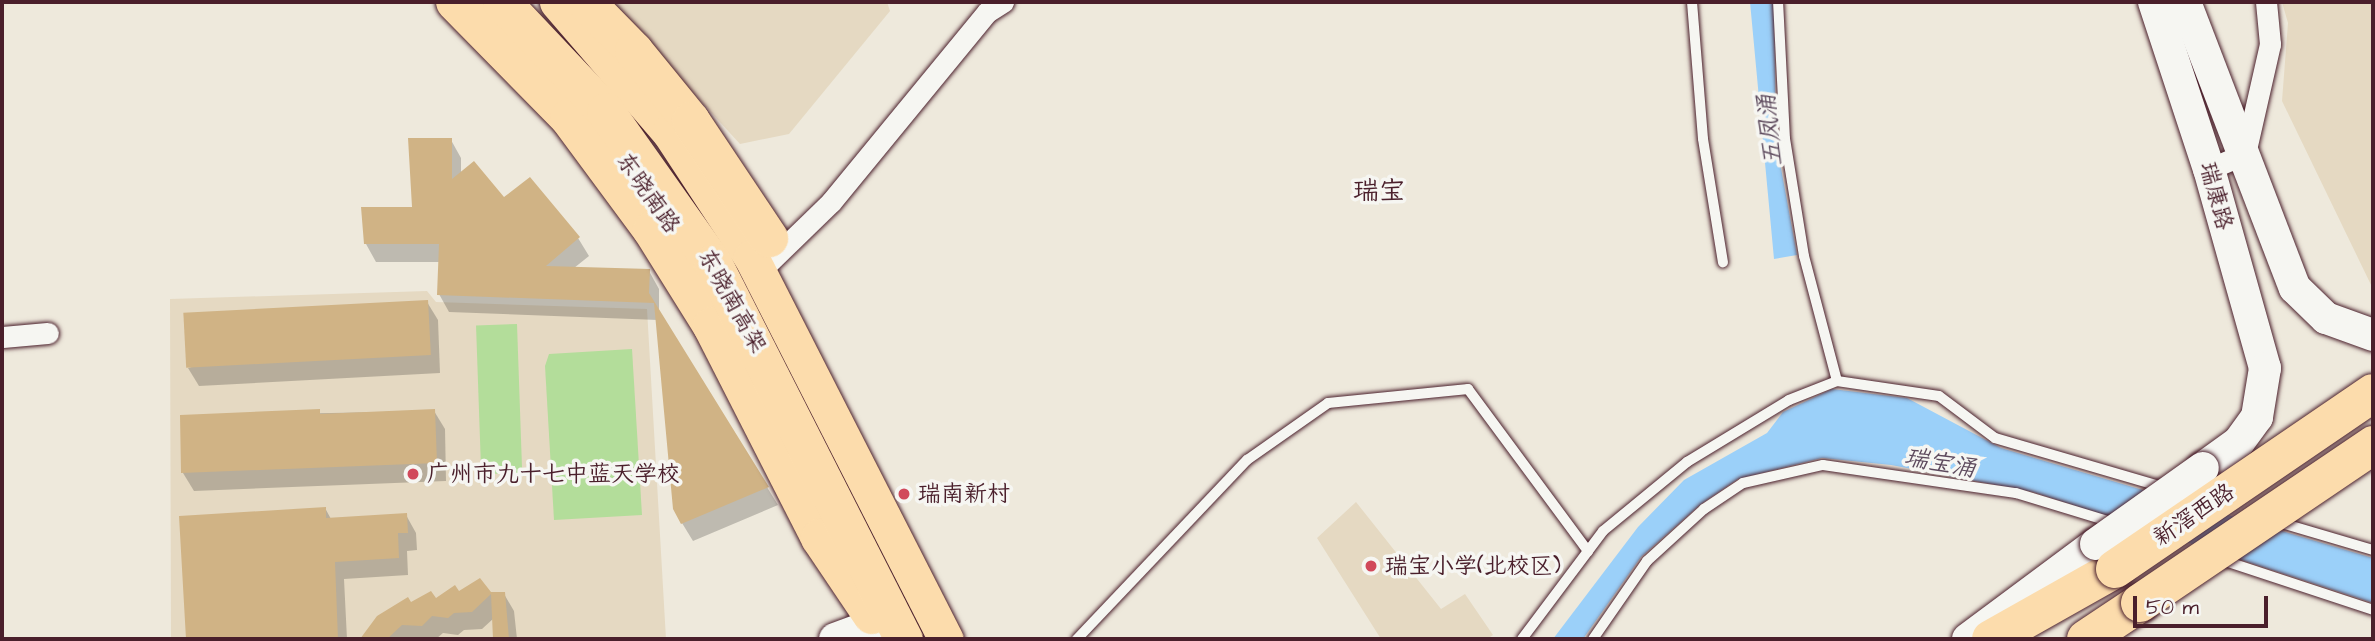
<!DOCTYPE html>
<html>
<head>
<meta charset="utf-8">
<style>
  body { margin:0 }
  #map { position:relative; width:2375px; height:641px; overflow:hidden; background:#eee9dc; font-family:"Architects Daughter","LXGW WenKai TC",sans-serif }
  div>[style] { position:absolute }
  .built>* { inset:0; background:#e5d9c2 }
  .green>* { inset:0; background:#b3dd9a; transform-origin:0 0 }
  .water>* { inset:0; background:#9bd0f9 }
  .shadow>* { inset:0; background:#0003 }
  .building>* { inset:0; background:#d0b385; transform-origin:0 0 }
  .roads { filter:drop-shadow(0 0 2px #4a1f2b) drop-shadow(0 0 2px #4a1f2b) }
  .lane>* { height:10px; margin:-5px; padding:0 5px; transform-origin:5px; border-radius:5px; background:#f6f6f2 }
  .street>* { height:21px; margin:-10.5px; padding:0 10.5px; transform-origin:10.5px; border-radius:10.5px; background:#f6f6f2 }
  .secondary>* { height:32px; margin:-16px; padding:0 16px; transform-origin:16px; border-radius:16px; background:#f6f6f2 }
  .primary>* { height:35px; margin:-17.5px; padding:0 17.5px; transform-origin:17.5px; border-radius:17.5px; background:#fcdcac }
  .highway>* { height:38px; margin:-19px; padding:0 19px; transform-origin:19px; border-radius:19px; background:#fcdcac }
  .bridges { filter:drop-shadow(0 0 2px #4a1f2b) drop-shadow(0 0 2px #4a1f2b) }
  .secondary-bridge>* { height:32px; margin:-16px; padding:0 16px; transform-origin:16px; border-radius:16px; background:#f6f6f2 }
  .highway-bridge>* { height:38px; margin:-19px; padding:0 19px; transform-origin:19px; border-radius:19px; background:#fcdcac }
  .dots>* { width:19px; height:19px; translate:-50% -50%; box-sizing:border-box; border:4px solid #f6f6f2; border-radius:50% }
  span { translate:-50% -50%; white-space:nowrap; text-align:center; line-height:1.15; -webkit-text-stroke:7px #f6f6f2; paint-order:stroke }
  .street-label { font-size:23px; color:#4a1f2b }
  .poi-label { font-size:23px; color:#4a1f2b }
  .left { translate:0 -50%; text-align:left }
  .water-label { font-size:24px; color:#5e4b5e; font-style:italic }
  .quarter-label { font-size:26px; color:#4a1f2b }
  .frame { position:absolute; inset:0; border:4px solid #4a1f2b; pointer-events:none }
  .scale { position:absolute; left:2133px; top:596px; width:135px; height:32px; box-sizing:border-box; border:4px solid #4a1f2b; border-top:0; padding-left:9px; font-size:21px; line-height:24px; white-space:nowrap; color:#4a1f2b; -webkit-text-stroke:5px #f6f6f2; paint-order:stroke }
</style>
</head>
<body>
<div id="map">
  <div class="built">
    <i style="clip-path:polygon(610px 2px,887px 2px,890px 11px,789px 134px,740px 144px)"></i>
    <i style="clip-path:polygon(2282px 2px,2373px 2px,2373px 289px,2282px 101px,2288px 23px)"></i>
    <i style="clip-path:polygon(427px 291px,436px 302px,647px 309px,666px 639px,171px 639px,170px 299px)"></i>
    <i style="clip-path:polygon(1356px 502px,1441px 609px,1465px 594px,1493px 635px,1487px 639px,1381px 639px,1317px 538px)"></i>
  </div>
  <div class="green">
    <i style="left:517px;top:324px;width:149px;height:41px;rotate:88deg"></i>
    <i style="clip-path:polygon(632px 349px,642px 515px,554px 520px,545px 366px,549px 354px)"></i>
  </div>
  <div class="water">
    <i style="clip-path:polygon(1750px 2px,1774px 2px,1776px 141px,1797px 255px,1774px 259px)"></i>
    <i style="clip-path:polygon(1832px 389px,1907px 398px,2001px 448px,2373px 558px,2373px 603px,2033px 492px,1891px 465px,1822px 458px,1738px 479px,1701px 504px,1641px 557px,1583px 639px,1553px 639px,1638px 527px,1684px 480px,1767px 433px,1783px 412px)"></i>
  </div>
  <div class="shadow">
    <i style="clip-path:polygon(451px 140px,461px 158px,461px 174px,578px 238px,589px 256px,574px 268px,649px 271px,659px 289px,659px 311px,778px 505px,693px 541px,682px 523px,658px 320px,449px 312px,439px 294px,440px 262px,376px 262px,366px 244px,413px 209px)"></i>
    <i style="clip-path:polygon(427px 302px,438px 320px,440px 373px,199px 386px,188px 368px)"></i>
    <i style="clip-path:polygon(434px 411px,445px 429px,446px 481px,194px 491px,183px 473px,181px 416px)"></i>
    <i style="clip-path:polygon(325px 508px,331px 519px,406px 515px,416px 533px,417px 550px,407px 551px,408px 575px,344px 579px,347px 639px,188px 639px,181px 518px)"></i>
    <i style="clip-path:polygon(459px 593px,504px 594px,514px 611px,517px 639px,495px 639px,494px 618px,482px 629px,464px 630px,458px 635px,443px 633px,436px 639px,362px 639px,378px 617px)"></i>
  </div>
  <div class="building">
    <i style="clip-path:polygon(408px 138px,452px 138px,452px 179px,474px 161px,504px 197px,530px 177px,580px 237px,546px 266px,650px 269px,649px 293px,769px 487px,681px 524px,673px 509px,654px 303px,437px 295px,439px 244px,364px 244px,361px 207px,412px 207px)"></i>
    <i style="left:428px;top:300px;width:55px;height:245px;rotate:87deg"></i>
    <i style="clip-path:polygon(320px 409px,320px 414px,435px 409px,437px 463px,181px 473px,180px 415px)"></i>
    <i style="clip-path:polygon(326px 507px,326px 518px,407px 513px,408px 533px,398px 533px,399px 558px,335px 562px,338px 639px,186px 639px,179px 516px)"></i>
    <i style="clip-path:polygon(480px 578px,491px 592px,505px 592px,509px 639px,493px 639px,491px 594px,472px 612px,454px 613px,448px 618px,432px 616px,422px 626px,402px 625px,387px 639px,360px 639px,377px 616px,408px 597px,411px 602px,431px 591px,436px 598px,455px 585px,459px 591px)"></i>
  </div>
  <div class="roads">
    <div class="lane">
      <i style="left:1692px;top:2px;width:137px;rotate:85.4deg"></i>
      <i style="left:1703px;top:139px;width:125px;rotate:80.8deg"></i>
      <i style="left:1837px;top:381px;width:103px;rotate:8.4deg"></i>
      <i style="left:1939px;top:396px;width:70px;rotate:36.9deg"></i>
      <i style="left:1995px;top:438px;width:178px;rotate:16.3deg"></i>
      <i style="left:2278px;top:522px;width:99px;rotate:16.4deg"></i>
      <i style="left:2219px;top:559px;width:162px;rotate:18.3deg"></i>
      <i style="left:1077px;top:639px;width:247px;rotate:-46.5deg"></i>
      <i style="left:1247px;top:460px;width:99px;rotate:-35.1deg"></i>
      <i style="left:1328px;top:403px;width:141px;rotate:-5.7deg"></i>
      <i style="left:1468px;top:389px;width:202px;rotate:53.5deg"></i>
      <i style="left:1522px;top:639px;width:135px;rotate:-53.1deg"></i>
      <i style="left:1603px;top:531px;width:109px;rotate:-39.4deg"></i>
      <i style="left:1687px;top:462px;width:119px;rotate:-31.3deg"></i>
      <i style="left:1789px;top:400px;width:52px;rotate:-21.6deg"></i>
      <i style="left:1837px;top:381px;width:129px;rotate:-104.8deg"></i>
      <i style="left:1804px;top:256px;width:119px;rotate:-99.2deg"></i>
      <i style="left:1785px;top:139px;width:137px;rotate:-92.9deg"></i>
      <i style="left:1593px;top:639px;width:95px;rotate:-55.3deg"></i>
      <i style="left:1647px;top:561px;width:77px;rotate:-42.4deg"></i>
      <i style="left:1704px;top:509px;width:47px;rotate:-33.7deg"></i>
      <i style="left:1743px;top:483px;width:82px;rotate:-12.7deg"></i>
      <i style="left:1823px;top:465px;width:195px;rotate:8.3deg"></i>
      <i style="left:2016px;top:493px;width:102px;rotate:17deg"></i>
    </div>
    <div class="street">
      <i style="left:2209px;top:169px;width:39px;rotate:-23deg"></i>
      <i style="left:2245px;top:154px;width:113px;rotate:-77.2deg"></i>
      <i style="left:2270px;top:44px;width:42px;rotate:-95.4deg"></i>
      <i style="left:759px;top:272px;width:100px;rotate:-44.2deg"></i>
      <i style="left:831px;top:202px;width:246px;rotate:-50.6deg"></i>
      <i style="left:987px;top:12px;width:19px;rotate:-32deg"></i>
      <i style="left:2px;top:337px;width:46px;rotate:-5deg"></i>
    </div>
    <div class="secondary">
      <i style="left:2154px;top:2px;width:176px;rotate:71.8deg"></i>
      <i style="left:2209px;top:169px;width:207px;rotate:74.3deg"></i>
      <i style="left:2265px;top:368px;width:50px;rotate:99.3deg"></i>
      <i style="left:2257px;top:417px;width:31px;rotate:126deg"></i>
      <i style="left:2239px;top:442px;width:44px;rotate:144.2deg"></i>
      <i style="left:2185px;top:2px;width:306px;rotate:69deg"></i>
      <i style="left:2295px;top:288px;width:43px;rotate:44.1deg"></i>
      <i style="left:2326px;top:318px;width:50px;rotate:19.9deg"></i>
      <i style="left:835px;top:639px;width:46px;rotate:-20.4deg"></i>
      <i style="left:1968px;top:639px;width:159px;rotate:-36.6deg"></i>
    </div>
    <div class="primary">
      <i style="left:557px;top:2px;width:172px;rotate:49.3deg"></i>
      <i style="left:669px;top:132px;width:149px;rotate:56.7deg"></i>
      <i style="left:751px;top:257px;width:429px;rotate:63deg"></i>
    </div>
    <div class="highway">
      <i style="left:455px;top:2px;width:163px;rotate:45.5deg"></i>
      <i style="left:569px;top:118px;width:139px;rotate:53.5deg"></i>
      <i style="left:652px;top:230px;width:113px;rotate:58deg"></i>
      <i style="left:712px;top:326px;width:238px;rotate:63deg"></i>
      <i style="left:820px;top:538px;width:93px;rotate:56deg"></i>
      <i style="left:502px;top:2px;width:151px;rotate:46.6deg"></i>
      <i style="left:606px;top:112px;width:185px;rotate:54.7deg"></i>
      <i style="left:713px;top:263px;width:422px;rotate:63.1deg"></i>
      <i style="left:586px;top:2px;width:69px;rotate:45.6deg"></i>
      <i style="left:634px;top:51px;width:90px;rotate:50.8deg"></i>
      <i style="left:691px;top:121px;width:141px;rotate:56.3deg"></i>
      <i style="left:1991px;top:639px;width:142px;rotate:-29.4deg"></i>
      <i style="left:2086px;top:639px;width:65px;rotate:-33.7deg"></i>
    </div>
  </div>
  <div class="bridges">
    <div class="secondary-bridge">
      <i style="left:2096px;top:544px;width:131px;rotate:-35.4deg"></i>
    </div>
    <div class="highway-bridge">
      <i style="left:2115px;top:569px;width:312px;rotate:-34.3deg"></i>
      <i style="left:2140px;top:603px;width:282px;rotate:-34.1deg"></i>
    </div>
  </div>
  <div class="dots">
    <i style="left:413px;top:474px;background:#d1495b"></i>
    <i style="left:904px;top:494px;background:#d1495b"></i>
    <i style="left:1371px;top:566px;background:#d1495b"></i>
  </div>
  <div class="street-label">
    <span style="left:648px;top:193px;rotate:55deg">东晓南路</span>
    <span style="left:2216px;top:196px;rotate:75deg">瑞康路</span>
    <span style="left:732px;top:301px;rotate:61deg">东晓南高架</span>
    <span style="left:2194px;top:515px;rotate:-34deg">新滘西路</span>
  </div>
  <div class="poi-label">
    <span class="left" style="left:427px;top:474px">广州市九十七中蓝天学校</span>
    <span class="left" style="left:918px;top:494px">瑞南新村</span>
    <span class="left" style="left:1385px;top:566px">瑞宝小学(北校区)</span>
  </div>
  <div class="water-label">
    <span style="left:1771px;top:130px;rotate:-96deg">五凤涌</span>
    <span style="left:1940px;top:464px;rotate:10deg">瑞宝涌</span>
  </div>
  <div class="quarter-label">
    <span style="left:1379px;top:192px">瑞宝</span>
  </div>
  <div class="frame"></div>
  <div class="scale">50 m</div>
</div>
</body>
</html>
